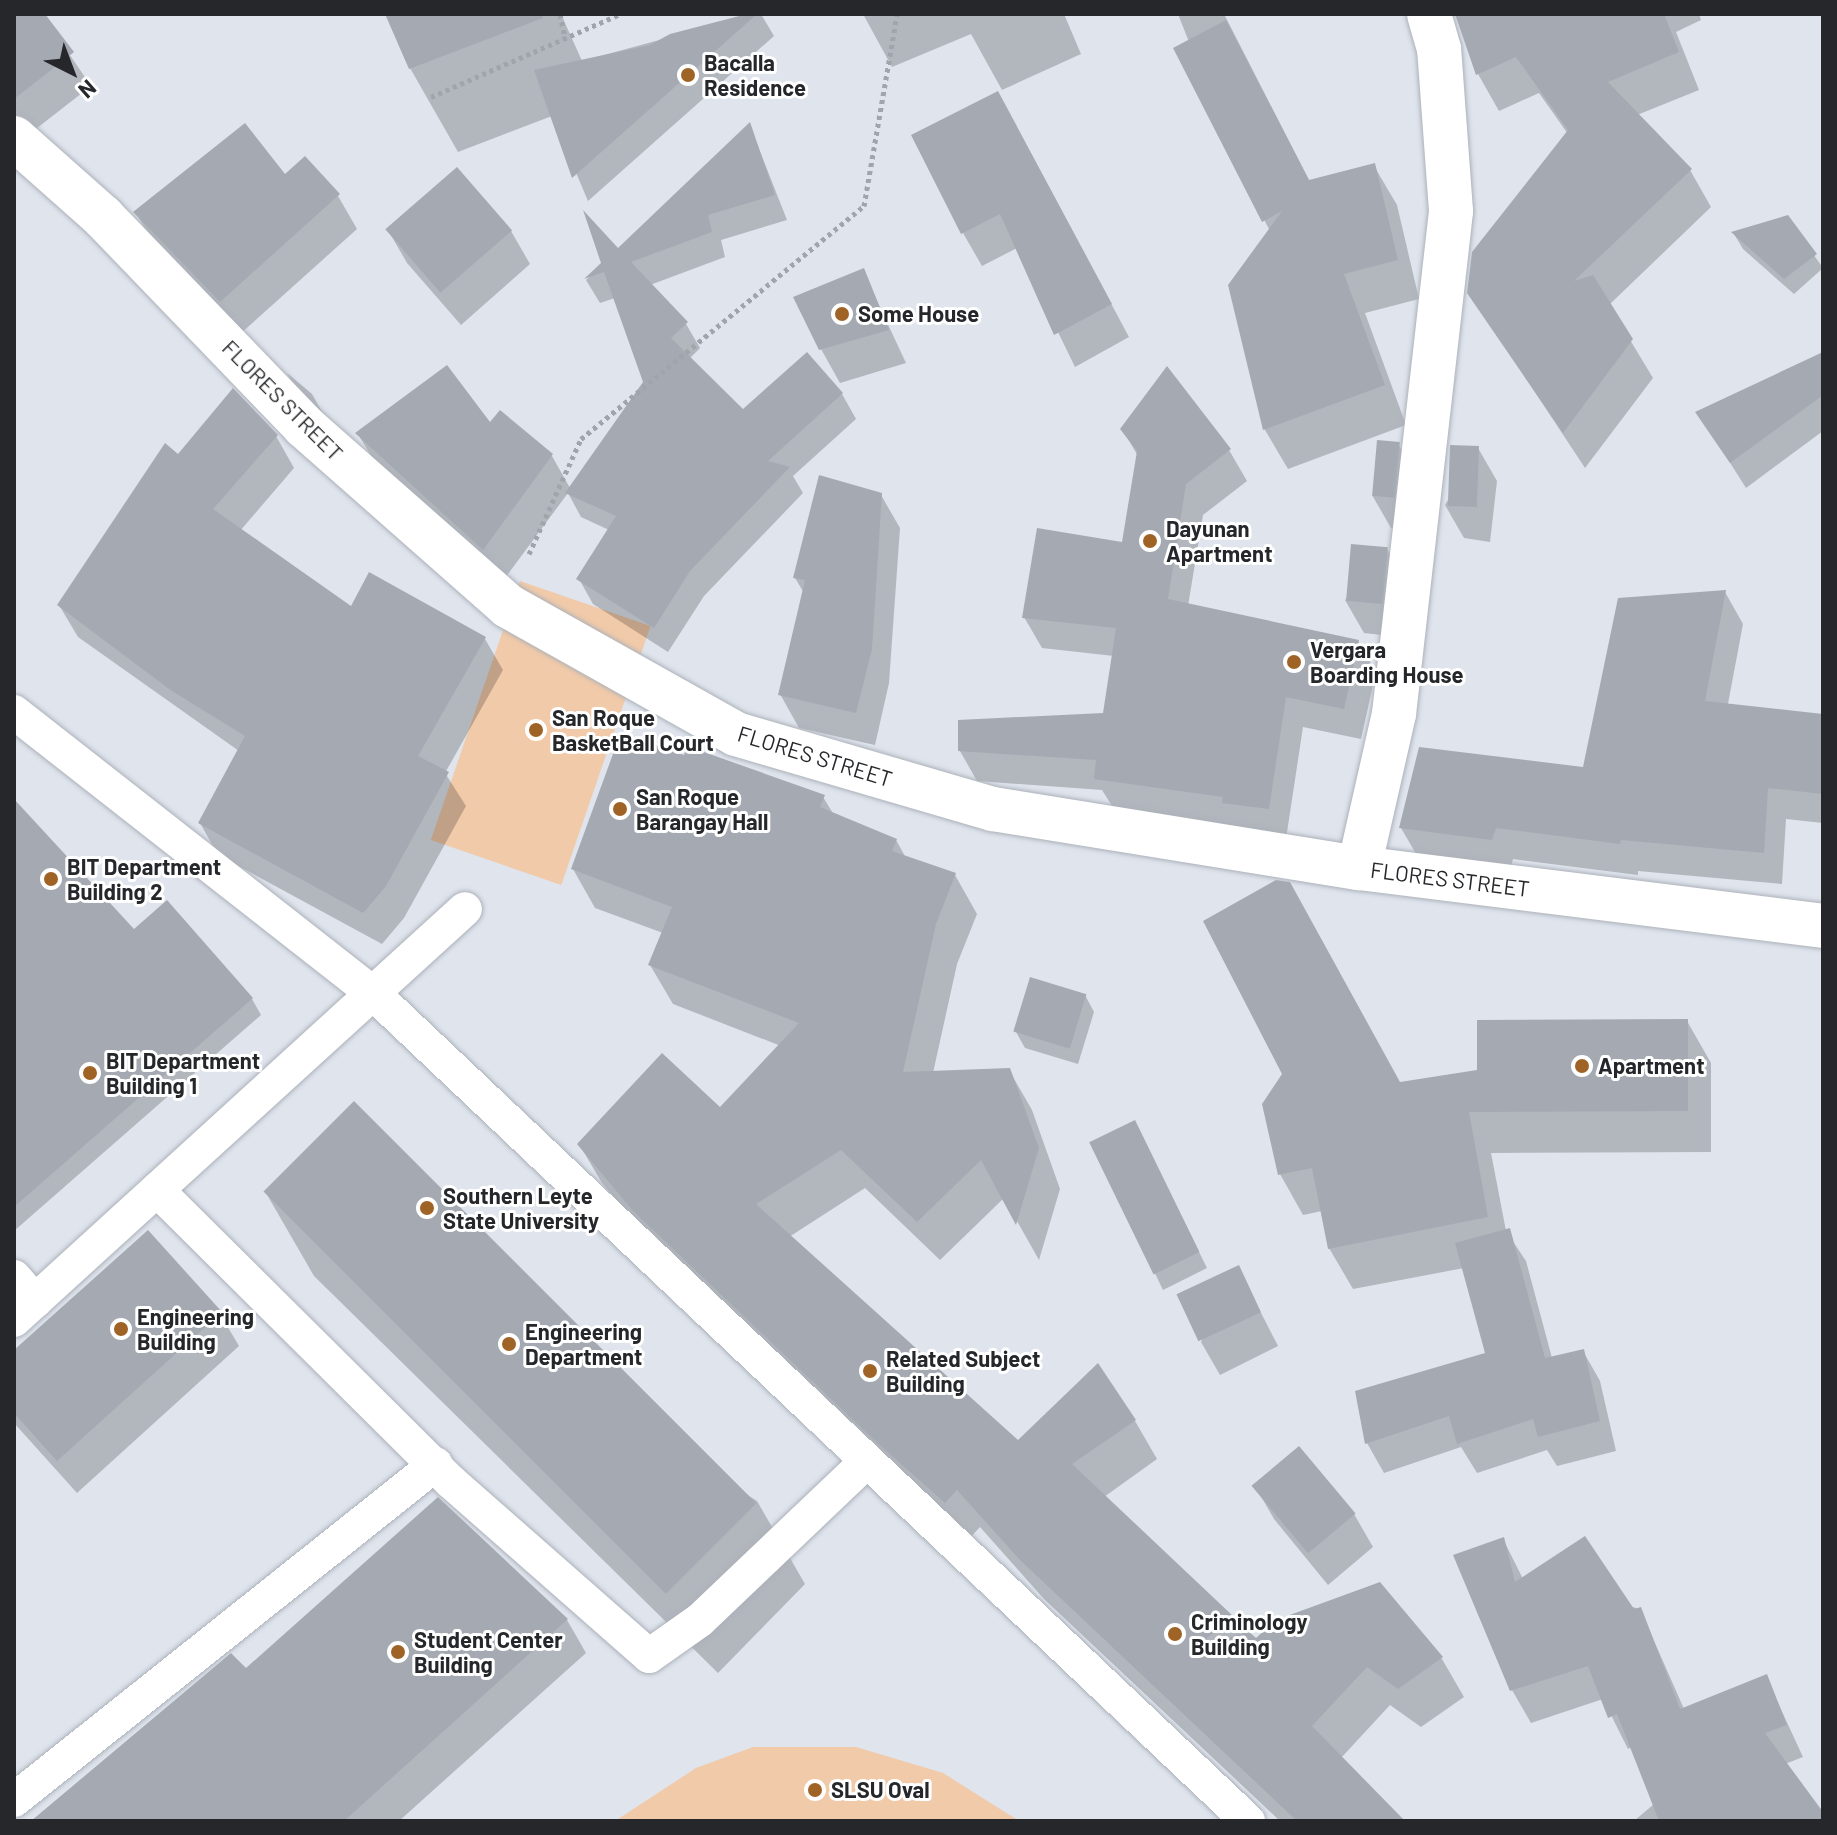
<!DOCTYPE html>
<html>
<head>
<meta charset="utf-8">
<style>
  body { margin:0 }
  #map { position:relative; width:1837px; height:1835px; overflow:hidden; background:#dfe4ed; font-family:Barlow,sans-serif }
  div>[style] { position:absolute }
  .green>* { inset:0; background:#f1caa9; transform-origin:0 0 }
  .shadow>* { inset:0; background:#0003 }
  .building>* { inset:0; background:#a5aab2; transform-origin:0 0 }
  .path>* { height:5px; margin-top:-2.5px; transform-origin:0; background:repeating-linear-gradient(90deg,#a0a4ab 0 4px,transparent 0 8px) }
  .roads { filter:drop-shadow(0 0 2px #acb1b9) drop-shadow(0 0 2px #acb1b9) }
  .service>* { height:34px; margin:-17px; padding:0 17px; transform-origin:17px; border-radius:17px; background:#fff }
  .minor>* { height:44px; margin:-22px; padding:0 22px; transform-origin:22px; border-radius:22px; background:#fff }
  .tertiary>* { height:44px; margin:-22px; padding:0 22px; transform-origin:22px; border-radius:22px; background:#fff }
  .dots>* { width:22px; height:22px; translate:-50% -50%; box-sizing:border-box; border:4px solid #fff; border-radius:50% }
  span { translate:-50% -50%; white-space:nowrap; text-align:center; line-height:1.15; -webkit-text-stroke:6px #fff; paint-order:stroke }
  .poi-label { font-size:22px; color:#25272a; font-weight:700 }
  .left { translate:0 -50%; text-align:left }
  .street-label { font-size:22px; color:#25272a }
  .frame { position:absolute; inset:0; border:16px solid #25272a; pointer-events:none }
  .north { position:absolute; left:32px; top:32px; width:80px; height:80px; -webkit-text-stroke:6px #fff; paint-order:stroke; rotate:138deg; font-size:22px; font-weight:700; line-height:32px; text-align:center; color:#25272a }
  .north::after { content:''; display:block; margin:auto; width:28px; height:36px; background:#25272a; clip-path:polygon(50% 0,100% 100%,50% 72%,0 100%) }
</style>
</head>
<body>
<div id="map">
  <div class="green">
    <i style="left:520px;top:581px;width:138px;height:274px;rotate:19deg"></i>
    <i style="clip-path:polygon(753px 1747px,856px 1747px,943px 1773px,1019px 1821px,615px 1821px,696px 1768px)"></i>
  </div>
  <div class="shadow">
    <i style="clip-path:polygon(14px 14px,42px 14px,91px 86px,14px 146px)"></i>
    <i style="clip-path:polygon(387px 14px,561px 14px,582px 61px,755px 14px,761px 14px,774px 36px,588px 201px,552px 116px,458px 152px,410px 68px)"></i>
    <i style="clip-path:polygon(863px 14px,1064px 14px,1081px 54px,1002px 90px,971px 34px,892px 67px)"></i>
    <i style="clip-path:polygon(1178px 14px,1224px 14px,1310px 182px,1374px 166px,1397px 205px,1419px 299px,1365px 313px,1406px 425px,1288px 469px,1265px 430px,1230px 285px,1270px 231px,1176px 49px,1189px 42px)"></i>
    <i style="clip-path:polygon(1457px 14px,1699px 14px,1701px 20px,1676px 32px,1699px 90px,1637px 115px,1690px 170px,1711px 207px,1609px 305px,1653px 378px,1585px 468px,1469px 292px,1568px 134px,1539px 93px,1499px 111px,1478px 74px)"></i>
    <i style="clip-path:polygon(750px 126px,787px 220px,721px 240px,725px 257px,650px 285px,686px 324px,700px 348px,689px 359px,743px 412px,842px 394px,856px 419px,793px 476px,803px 493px,704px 596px,668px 652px,593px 604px,579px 579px,609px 530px,581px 517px,568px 493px,502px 582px,377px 466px,358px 434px,490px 425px,552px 456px,570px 488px,645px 382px,615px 298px,600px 303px,586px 280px)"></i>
    <i style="clip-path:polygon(1016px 126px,1129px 337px,1075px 367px,1017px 248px,982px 266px,963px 233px)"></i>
    <i style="clip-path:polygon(456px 169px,511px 231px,530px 264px,461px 325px,407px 263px,388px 230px)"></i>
    <i style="clip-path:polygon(285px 177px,338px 196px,357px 229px,240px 334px,155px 246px,136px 213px)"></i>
    <i style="clip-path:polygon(1787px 217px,1823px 268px,1794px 294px,1743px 249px,1734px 234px)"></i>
    <i style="clip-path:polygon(863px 271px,906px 363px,840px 383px,821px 349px)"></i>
    <i style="clip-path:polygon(1823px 354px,1823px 431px,1746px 488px,1698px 412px)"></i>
    <i style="clip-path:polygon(287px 373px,312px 394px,331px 428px,301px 398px)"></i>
    <i style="clip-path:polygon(1122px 429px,1229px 450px,1247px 481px,1203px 515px,1188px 606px,1358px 641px,1376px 672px,1361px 739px,1303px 727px,1286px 839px,1114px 809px,1102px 790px,977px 781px,960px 751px,1105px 715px,1114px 656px,1042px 648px,1024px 617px,1124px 544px,1138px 456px)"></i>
    <i style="clip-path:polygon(276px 436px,294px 468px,240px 531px,351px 609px,485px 639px,503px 670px,445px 773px,466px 806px,404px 918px,382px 944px,218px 855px,200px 823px,239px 751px,78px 637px,59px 605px,178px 457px)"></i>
    <i style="clip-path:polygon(1398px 444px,1418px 477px,1411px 531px,1391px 528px,1372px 495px)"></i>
    <i style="clip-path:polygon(1478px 448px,1497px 481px,1490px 542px,1464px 538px,1445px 505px)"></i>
    <i style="clip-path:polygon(881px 495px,900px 528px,889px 683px,875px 745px,799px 728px,780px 694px,804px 593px,795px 578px)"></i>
    <i style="clip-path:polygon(1387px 549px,1406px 582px,1399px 637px,1364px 633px,1345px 600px)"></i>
    <i style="clip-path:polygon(1725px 592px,1743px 624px,1727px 709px,1823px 720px,1823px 823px,1786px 819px,1782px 884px,1638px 871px,1638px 875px,1513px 859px,1510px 871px,1419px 859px,1401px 828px,1584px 769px)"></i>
    <i style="clip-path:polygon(685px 757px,823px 797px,834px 815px,896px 840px,906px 858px,955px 875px,977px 914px,957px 964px,933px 1073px,1009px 1070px,1032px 1110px,1060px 1189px,1039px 1260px,1004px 1198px,940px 1260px,865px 1188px,789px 1237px,1018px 1443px,1135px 1421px,1157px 1459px,1104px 1497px,1231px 1618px,1241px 1635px,1256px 1641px,1379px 1585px,1442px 1659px,1464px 1697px,1421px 1727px,1390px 1705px,1341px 1758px,1403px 1821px,1280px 1821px,1044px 1599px,980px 1527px,968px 1540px,657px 1250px,602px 1183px,579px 1144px,720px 1110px,781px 1046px,673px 1004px,650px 965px,663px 933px,595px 908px,573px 869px)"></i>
    <i style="clip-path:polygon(14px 802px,134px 932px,252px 999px,261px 1015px,14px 1231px)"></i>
    <i style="clip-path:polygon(1085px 995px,1094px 1012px,1078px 1064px,1025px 1048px,1016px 1032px)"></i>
    <i style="clip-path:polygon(1687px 1021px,1711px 1063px,1711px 1152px,1491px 1153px,1506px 1231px,1526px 1261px,1552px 1358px,1583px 1351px,1600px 1381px,1616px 1451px,1557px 1466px,1547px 1450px,1477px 1473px,1461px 1447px,1384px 1473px,1367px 1443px,1488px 1354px,1464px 1268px,1353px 1289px,1329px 1248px,1322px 1211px,1303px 1215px,1280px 1174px,1400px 1084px,1479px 1072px)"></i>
    <i style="clip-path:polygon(1143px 1139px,1207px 1268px,1163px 1290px,1092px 1142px)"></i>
    <i style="clip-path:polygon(266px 1193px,757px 1501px,805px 1584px,718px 1673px,314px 1276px)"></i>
    <i style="clip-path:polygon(147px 1232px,220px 1314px,239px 1346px,77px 1493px,14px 1423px,14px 1353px)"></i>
    <i style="clip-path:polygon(1238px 1268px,1278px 1346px,1220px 1375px,1201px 1342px)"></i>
    <i style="clip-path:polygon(1255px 1486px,1354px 1514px,1373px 1547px,1328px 1585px,1274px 1519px)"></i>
    <i style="clip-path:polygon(1503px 1539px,1523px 1579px,1640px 1609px,1684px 1709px,1766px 1677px,1803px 1757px,1785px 1764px,1823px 1821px,1634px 1821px,1654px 1804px,1632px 1747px,1628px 1749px,1603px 1699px,1531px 1723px,1512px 1690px,1456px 1557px)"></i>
    <i style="clip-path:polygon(567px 1620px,586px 1653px,399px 1821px,36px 1821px,246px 1670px)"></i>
  </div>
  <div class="building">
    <i style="clip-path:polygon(14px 14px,45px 14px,74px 52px,14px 99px)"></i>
    <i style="clip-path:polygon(385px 14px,542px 14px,543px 18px,409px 69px)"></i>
    <i style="clip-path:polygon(747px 14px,757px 14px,572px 178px,534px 70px,650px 45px,670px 34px)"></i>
    <i style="clip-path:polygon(1455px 14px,1664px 14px,1679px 52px,1608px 82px,1692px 169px,1574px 281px,1593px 275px,1633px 339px,1563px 433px,1467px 293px,1472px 252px,1568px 130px,1516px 57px,1476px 75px)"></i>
    <i style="clip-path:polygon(1226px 20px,1309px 180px,1375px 163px,1398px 260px,1344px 274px,1385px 385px,1263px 430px,1228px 285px,1282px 211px,1262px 222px,1173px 48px)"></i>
    <i style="clip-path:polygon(998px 91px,1112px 304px,1054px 335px,1000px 214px,961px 234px,911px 135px)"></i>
    <i style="clip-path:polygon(750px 122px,775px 195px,708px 215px,712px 232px,631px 262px,688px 322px,671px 338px,743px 409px,807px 352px,843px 393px,768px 461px,790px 467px,690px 571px,654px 628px,576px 579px,616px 516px,565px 493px,643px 382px,604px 272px,584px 279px,601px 263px,583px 210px,618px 248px)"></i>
    <i style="clip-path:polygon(245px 123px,285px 174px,305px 156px,340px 194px,220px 302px,133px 212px)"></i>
    <i style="left:457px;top:167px;width:84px;height:95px;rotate:49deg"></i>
    <i style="clip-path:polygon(1788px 215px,1817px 254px,1784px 279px,1731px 232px)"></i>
    <i style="clip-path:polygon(864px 268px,889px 330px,819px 350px,793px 297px)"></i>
    <i style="clip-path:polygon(1823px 352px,1823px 395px,1730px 463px,1695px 412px)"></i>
    <i style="clip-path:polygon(447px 365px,490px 422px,500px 410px,553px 454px,483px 550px,355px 433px)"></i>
    <i style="clip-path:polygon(1167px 366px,1231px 449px,1186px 484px,1168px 599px,1359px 640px,1344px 709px,1286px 697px,1269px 809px,1222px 803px,1223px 797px,1094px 779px,1096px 760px,958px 751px,958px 720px,1103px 713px,1116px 628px,1022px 618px,1037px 528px,1122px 542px,1137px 451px,1120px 429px)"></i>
    <i style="clip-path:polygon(233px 388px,278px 435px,213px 509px,351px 606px,369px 572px,486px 637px,418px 756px,449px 772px,386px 886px,363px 913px,198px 823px,245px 736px,172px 691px,57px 605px,165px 443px,178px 454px)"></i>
    <i style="left:1377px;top:440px;width:23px;height:56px;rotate:5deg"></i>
    <i style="left:1450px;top:445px;width:29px;height:61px;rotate:2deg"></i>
    <i style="clip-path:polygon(819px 475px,882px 493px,872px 649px,856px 713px,778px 695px,805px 580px,793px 578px)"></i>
    <i style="left:1351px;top:544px;width:37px;height:57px;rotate:5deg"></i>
    <i style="clip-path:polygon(1726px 590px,1705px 701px,1823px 714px,1823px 794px,1768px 788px,1764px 853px,1621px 840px,1620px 844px,1496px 828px,1492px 840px,1399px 828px,1419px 747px,1583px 767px,1618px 598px)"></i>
    <i style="clip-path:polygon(621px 732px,684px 755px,687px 746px,825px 795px,820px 807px,897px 839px,892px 851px,956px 873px,936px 924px,903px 1072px,1010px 1068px,1039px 1148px,1016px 1225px,981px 1160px,917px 1222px,841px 1150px,756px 1204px,1018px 1440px,1098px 1363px,1136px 1420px,1072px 1464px,1233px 1616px,1192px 1651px,1248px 1631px,1256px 1638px,1276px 1620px,1380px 1582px,1443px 1657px,1398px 1689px,1367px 1667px,1312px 1726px,1405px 1821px,1297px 1821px,1020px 1560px,957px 1490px,945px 1503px,874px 1440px,633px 1211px,577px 1144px,662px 1053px,720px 1107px,799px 1023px,648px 965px,672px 907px,571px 869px)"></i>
    <i style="clip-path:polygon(14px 799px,134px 929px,167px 900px,253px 998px,14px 1207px)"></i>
    <i style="clip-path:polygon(1276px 880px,1290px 882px,1400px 1082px,1477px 1070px,1477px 1020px,1688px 1019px,1688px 1111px,1469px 1112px,1488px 1217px,1328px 1249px,1312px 1168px,1278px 1175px,1262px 1104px,1282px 1074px,1203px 921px)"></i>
    <i style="left:1030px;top:977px;width:59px;height:57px;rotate:17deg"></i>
    <i style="left:354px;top:1101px;width:569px;height:128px;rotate:45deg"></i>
    <i style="left:1135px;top:1120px;width:147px;height:51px;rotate:64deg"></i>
    <i style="clip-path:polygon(1510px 1228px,1545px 1358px,1584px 1349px,1600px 1421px,1538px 1437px,1533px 1419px,1457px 1444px,1449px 1416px,1365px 1444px,1355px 1391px,1485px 1353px,1455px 1243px)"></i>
    <i style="clip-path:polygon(148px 1230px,222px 1312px,57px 1461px,14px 1413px,14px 1350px)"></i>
    <i style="left:1239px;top:1265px;width:52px;height:69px;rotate:65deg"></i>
    <i style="left:1299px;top:1446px;width:88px;height:62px;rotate:50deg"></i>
    <i style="clip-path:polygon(438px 1497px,568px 1619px,344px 1821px,31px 1821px,231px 1653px,246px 1668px)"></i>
    <i style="clip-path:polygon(1585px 1536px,1634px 1609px,1641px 1607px,1680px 1709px,1767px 1674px,1787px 1725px,1765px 1733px,1823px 1812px,1823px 1821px,1659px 1821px,1617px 1714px,1608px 1718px,1588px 1666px,1510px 1691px,1453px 1555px,1504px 1537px,1515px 1582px)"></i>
  </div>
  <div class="path">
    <i style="left:560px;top:14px;width:25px;rotate:78deg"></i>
    <i style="left:431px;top:97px;width:206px;rotate:-23.7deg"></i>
    <i style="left:529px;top:554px;width:126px;rotate:-65.7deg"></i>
    <i style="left:581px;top:439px;width:367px;rotate:-39.5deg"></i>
    <i style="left:864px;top:206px;width:195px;rotate:-80.2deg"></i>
  </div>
  <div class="roads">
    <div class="service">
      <i style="left:14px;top:712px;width:459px;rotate:38.1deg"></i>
      <i style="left:375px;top:995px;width:1202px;rotate:43.42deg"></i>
      <i style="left:157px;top:1190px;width:413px;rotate:44.8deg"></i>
      <i style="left:450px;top:1481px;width:265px;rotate:41.3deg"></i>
      <i style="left:649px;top:1656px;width:62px;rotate:-35.2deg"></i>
      <i style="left:700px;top:1620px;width:228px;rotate:-43.6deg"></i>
      <i style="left:14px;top:1277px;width:32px;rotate:49deg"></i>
      <i style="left:14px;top:1320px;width:610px;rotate:-42.34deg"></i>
      <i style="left:14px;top:1800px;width:539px;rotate:-38.53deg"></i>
    </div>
    <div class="minor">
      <i style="left:1359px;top:868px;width:158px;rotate:-77.2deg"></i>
      <i style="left:1394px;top:714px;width:506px;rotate:-83.53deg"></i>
      <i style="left:1451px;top:211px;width:162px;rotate:-94.2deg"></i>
      <i style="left:1439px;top:49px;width:36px;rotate:-106deg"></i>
    </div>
    <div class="tertiary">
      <i style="left:14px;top:138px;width:119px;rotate:41.6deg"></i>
      <i style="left:103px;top:217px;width:290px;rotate:46.1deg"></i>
      <i style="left:304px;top:426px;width:272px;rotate:41.4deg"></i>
      <i style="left:508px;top:606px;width:261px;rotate:29.3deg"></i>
      <i style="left:736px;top:734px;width:268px;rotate:16.3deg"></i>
      <i style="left:993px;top:809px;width:371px;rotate:9.2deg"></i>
      <i style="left:1359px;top:868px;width:468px;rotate:7.1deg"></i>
    </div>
  </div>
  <div class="dots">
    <i style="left:688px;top:75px;background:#9f6326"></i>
    <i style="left:842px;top:314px;background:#9f6326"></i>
    <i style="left:1150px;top:541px;background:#9f6326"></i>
    <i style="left:1294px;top:662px;background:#9f6326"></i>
    <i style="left:536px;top:730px;background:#9f6326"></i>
    <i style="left:620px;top:809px;background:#9f6326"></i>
    <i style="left:51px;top:879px;background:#9f6326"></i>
    <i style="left:1582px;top:1066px;background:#9f6326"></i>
    <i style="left:90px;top:1073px;background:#9f6326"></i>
    <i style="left:427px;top:1208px;background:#9f6326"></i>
    <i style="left:121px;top:1329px;background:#9f6326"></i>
    <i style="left:509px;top:1344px;background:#9f6326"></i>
    <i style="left:870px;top:1371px;background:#9f6326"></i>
    <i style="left:1175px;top:1634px;background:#9f6326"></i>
    <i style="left:398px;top:1652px;background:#9f6326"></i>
    <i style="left:815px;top:1790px;background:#9f6326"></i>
  </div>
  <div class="poi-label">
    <span class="left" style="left:704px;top:75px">Bacalla<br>Residence</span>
    <span class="left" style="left:858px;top:314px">Some House</span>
    <span class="left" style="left:1166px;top:541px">Dayunan<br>Apartment</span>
    <span class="left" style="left:1310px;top:662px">Vergara<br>Boarding House</span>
    <span class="left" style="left:552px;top:730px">San Roque<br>BasketBall Court</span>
    <span class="left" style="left:636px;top:809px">San Roque<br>Barangay Hall</span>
    <span class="left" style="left:67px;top:879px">BIT Department<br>Building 2</span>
    <span class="left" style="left:106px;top:1073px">BIT Department<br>Building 1</span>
    <span class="left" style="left:1598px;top:1066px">Apartment</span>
    <span class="left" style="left:443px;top:1208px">Southern Leyte<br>State University</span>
    <span class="left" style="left:137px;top:1329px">Engineering<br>Building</span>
    <span class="left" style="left:525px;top:1344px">Engineering<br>Department</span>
    <span class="left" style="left:886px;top:1371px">Related Subject<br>Building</span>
    <span class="left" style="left:1191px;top:1634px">Criminology<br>Building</span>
    <span class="left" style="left:414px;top:1652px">Student Center<br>Building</span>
    <span class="left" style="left:831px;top:1790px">SLSU Oval</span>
  </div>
  <div class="street-label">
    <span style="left:283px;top:400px;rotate:45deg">FLORES STREET</span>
    <span style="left:815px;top:756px;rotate:17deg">FLORES STREET</span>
    <span style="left:1450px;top:879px;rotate:7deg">FLORES STREET</span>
  </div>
  <div class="frame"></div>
  <div class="north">N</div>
</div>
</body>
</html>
